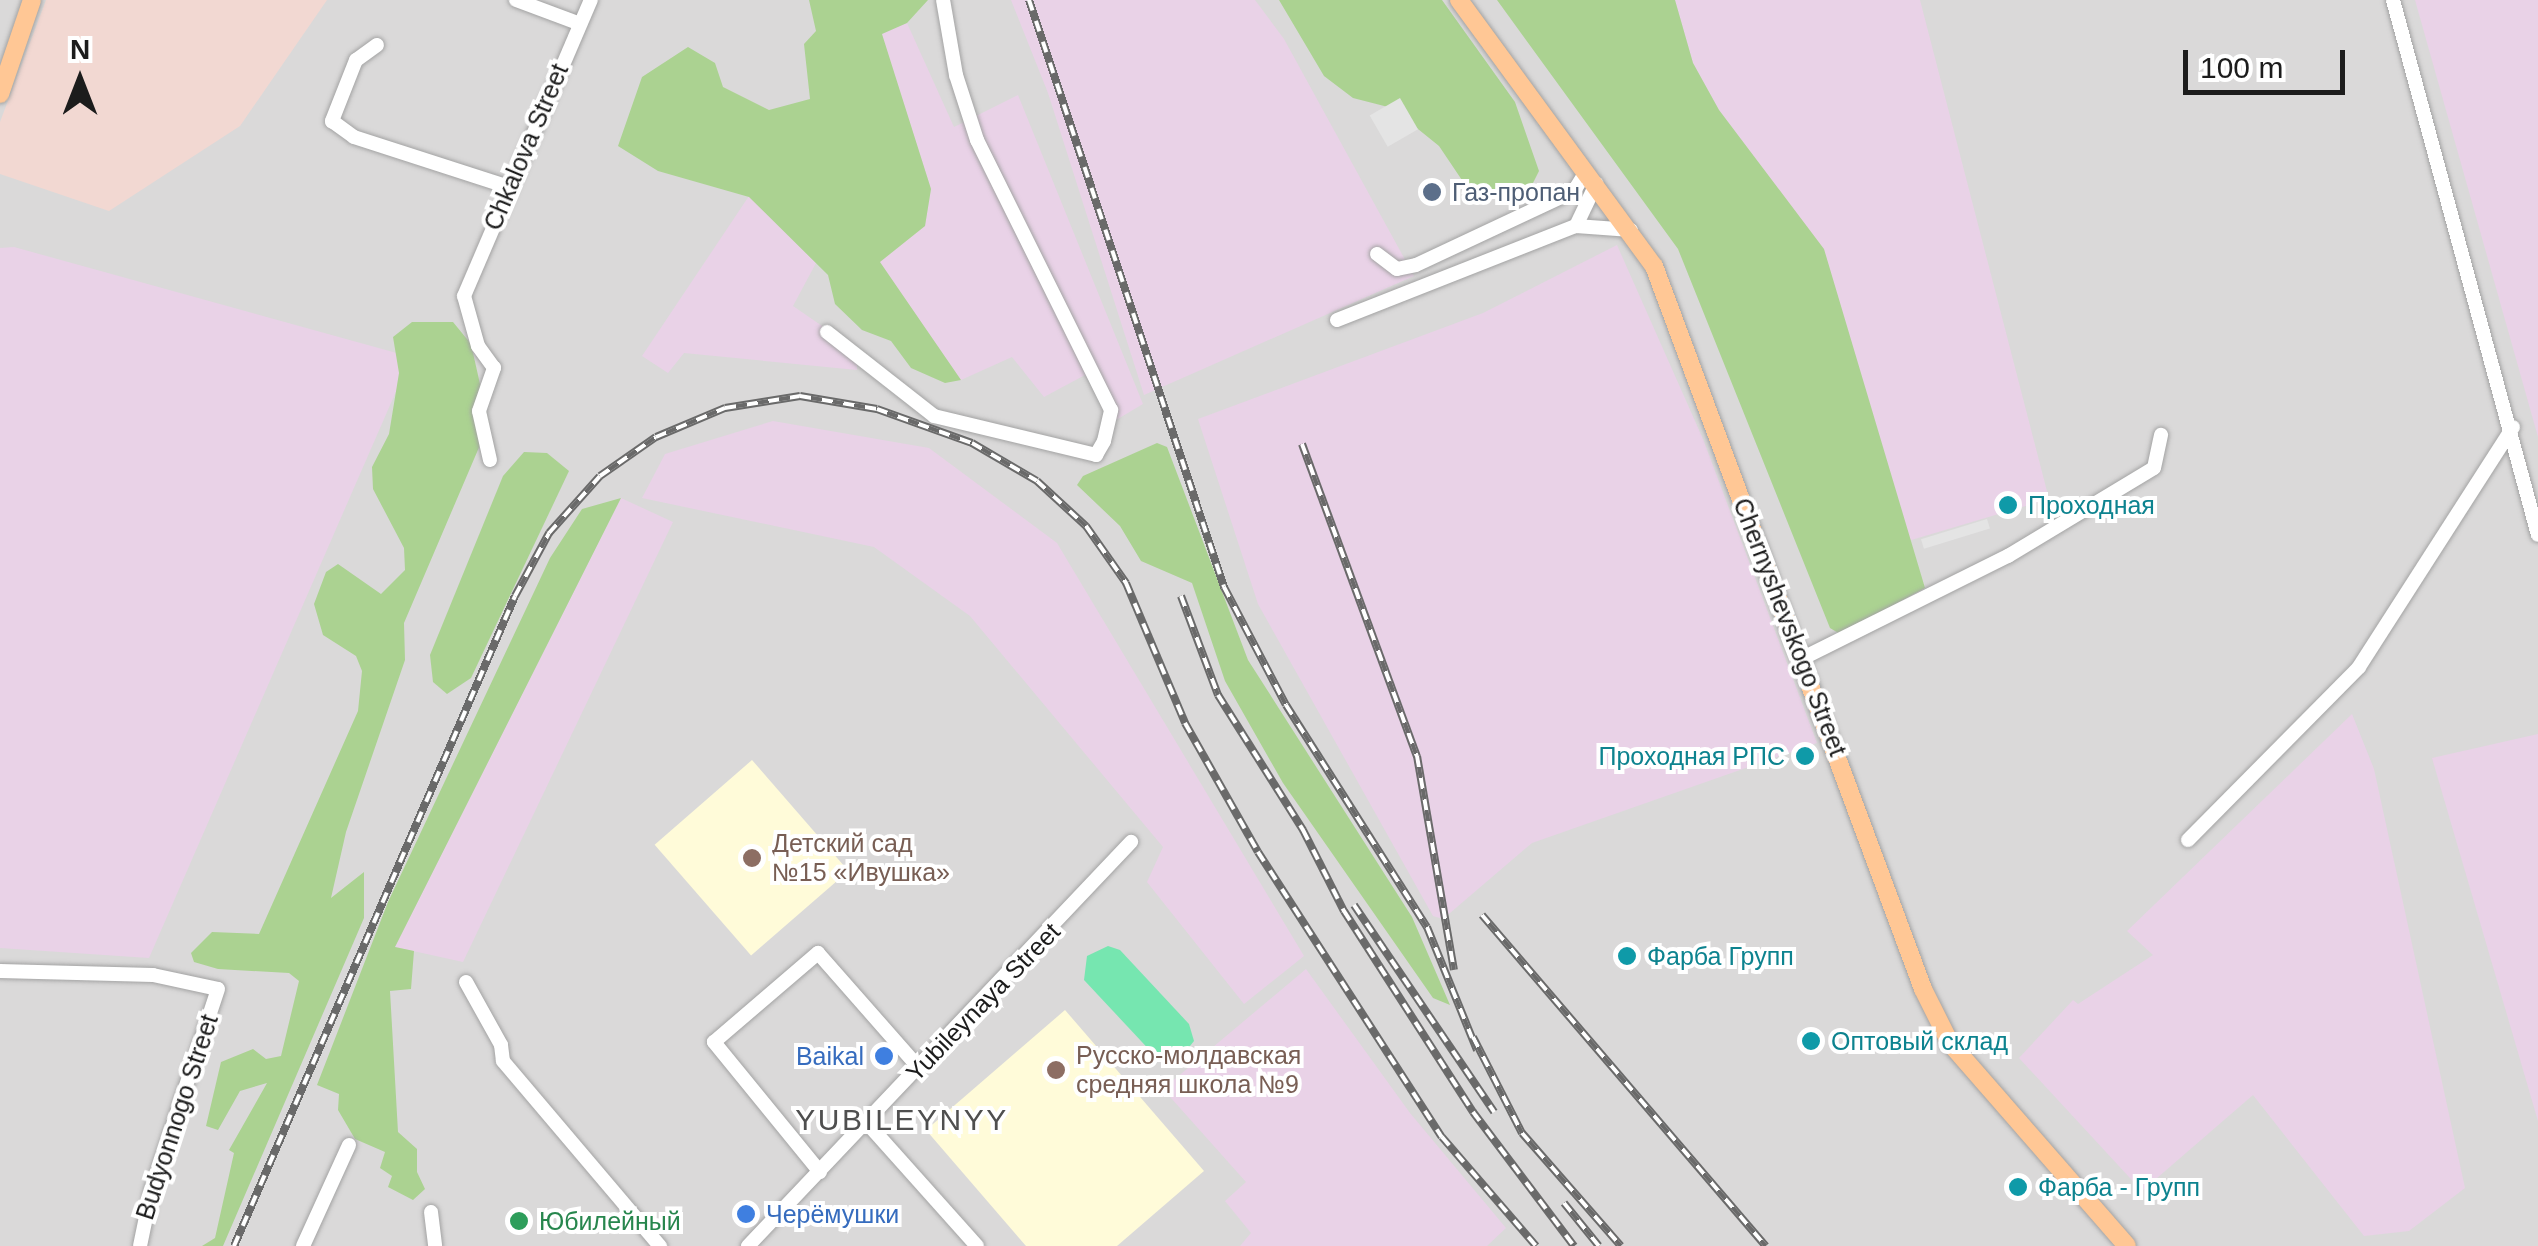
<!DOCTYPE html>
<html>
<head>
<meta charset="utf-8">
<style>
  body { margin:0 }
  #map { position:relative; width:2538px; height:1246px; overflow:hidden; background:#efe9e1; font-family:Arial,sans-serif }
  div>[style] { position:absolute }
  .residential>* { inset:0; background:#dad9d9; transform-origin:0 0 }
  .industrial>* { inset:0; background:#e9d2e7 }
  .education>* { inset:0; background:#fffbd9; transform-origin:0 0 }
  .military>* { inset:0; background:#f2d8d2 }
  .forest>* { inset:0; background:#abd291 }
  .pitch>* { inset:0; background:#76e6b0 }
  .parking>* { inset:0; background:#e4e4e4; transform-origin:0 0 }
  .roads { filter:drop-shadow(0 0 2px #a3a3a3) drop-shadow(0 0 2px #a3a3a3) }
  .minor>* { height:14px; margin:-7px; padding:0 7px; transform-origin:7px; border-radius:7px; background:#fff }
  .major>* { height:18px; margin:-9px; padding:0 9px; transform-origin:9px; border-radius:9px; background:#ffc795 }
  .rail>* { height:8px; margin-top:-4px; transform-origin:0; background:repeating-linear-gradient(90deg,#fff 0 11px,#6a6a6a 0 22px); box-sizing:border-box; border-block:2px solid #6a6a6a }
  .dots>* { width:28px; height:28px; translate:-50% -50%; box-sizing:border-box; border:5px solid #fff; border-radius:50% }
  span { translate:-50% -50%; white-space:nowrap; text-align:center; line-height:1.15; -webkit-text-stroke:8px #fff; paint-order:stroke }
  .street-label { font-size:25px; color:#1c1c1c }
  .service-label { font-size:25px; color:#4e5e75 }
  .left { translate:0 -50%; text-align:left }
  .culture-label { font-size:25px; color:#0d838f }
  .right { translate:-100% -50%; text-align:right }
  .education-label { font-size:25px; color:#785e54 }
  .shop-label { font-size:25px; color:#366cbe }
  .leisure-label { font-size:25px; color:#27864d }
  .quarter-label { font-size:30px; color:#4f4f4f; letter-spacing:2.5px }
  .north { position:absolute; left:30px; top:30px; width:100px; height:100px; -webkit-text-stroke:8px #fff; paint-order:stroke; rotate:0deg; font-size:28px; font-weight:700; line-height:40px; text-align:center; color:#1c1c1c }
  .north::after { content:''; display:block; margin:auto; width:35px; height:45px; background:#1c1c1c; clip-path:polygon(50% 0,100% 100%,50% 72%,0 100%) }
  .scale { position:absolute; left:2183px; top:50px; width:162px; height:45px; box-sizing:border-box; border:5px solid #1c1c1c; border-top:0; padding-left:12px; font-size:30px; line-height:35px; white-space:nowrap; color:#1c1c1c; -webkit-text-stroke:8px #fff; paint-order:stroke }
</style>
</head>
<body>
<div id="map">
  <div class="residential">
    <i style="left:0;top:0;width:2538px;height:1246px"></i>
  </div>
  <div class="industrial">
    <i style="clip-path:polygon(1011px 0,1255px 0,1284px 39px,1414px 276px,1144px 395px,1048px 93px)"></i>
    <i style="clip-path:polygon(1675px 0,1920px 0,2049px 499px,1908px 541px,1824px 250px,1719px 110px,1693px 63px)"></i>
    <i style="clip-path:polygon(2415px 0,2538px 0,2538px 437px)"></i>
    <i style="clip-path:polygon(907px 23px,954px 127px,1018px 95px,1143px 404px,1116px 420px,1085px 375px,1044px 397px,1012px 357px,961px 380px,879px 262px,925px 226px,931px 189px,881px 33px)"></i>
    <i style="clip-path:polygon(749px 196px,816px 263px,793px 306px,857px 350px,857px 370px,684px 353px,668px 373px,642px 356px)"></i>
    <i style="clip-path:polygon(1617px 245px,1703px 439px,1817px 743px,1532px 843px,1443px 919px,1433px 916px,1258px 604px,1198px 419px,1483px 313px)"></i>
    <i style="clip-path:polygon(14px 247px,411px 357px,149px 958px,0 948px,0 248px)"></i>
    <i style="clip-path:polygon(773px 421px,929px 448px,1057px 543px,1304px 956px,1244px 1004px,1147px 882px,1163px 847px,970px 616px,874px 547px,642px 498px,665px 454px)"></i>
    <i style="clip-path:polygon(621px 498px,673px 522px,463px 962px,395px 947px)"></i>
    <i style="clip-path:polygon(2352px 714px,2374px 769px,2465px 1188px,2409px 1231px,2364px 1236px,2253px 1095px,2142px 1191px,2019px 1058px,2073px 1000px,2078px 1004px,2153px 955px,2127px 931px)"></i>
    <i style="clip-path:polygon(2538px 734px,2538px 1121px,2432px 758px)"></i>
    <i style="clip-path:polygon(1306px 969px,1410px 1113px,1506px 1228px,1487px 1246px,1240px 1246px,1251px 1233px,1225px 1201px,1246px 1182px,1163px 1089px)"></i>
  </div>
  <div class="education">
    <i style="left:752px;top:760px;width:147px;height:129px;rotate:49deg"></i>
    <i style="clip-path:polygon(1065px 1010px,1204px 1171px,1117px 1246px,1026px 1246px,926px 1130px)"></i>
  </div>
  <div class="military">
    <i style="clip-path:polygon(46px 0,327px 0,240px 126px,109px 211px,0 174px,0 122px)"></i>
  </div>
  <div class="forest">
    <i style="clip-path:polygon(809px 0,928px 0,907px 23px,882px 34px,931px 189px,925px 226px,880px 262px,961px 380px,945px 383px,911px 368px,891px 341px,862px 330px,835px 304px,828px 275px,749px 197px,658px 171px,618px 146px,642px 77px,688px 47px,715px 63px,723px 87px,769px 110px,810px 99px,804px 44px,816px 31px)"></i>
    <i style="clip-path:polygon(1279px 0,1442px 0,1515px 102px,1539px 171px,1530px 189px,1474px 198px,1439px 146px,1392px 108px,1353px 98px,1324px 76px)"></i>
    <i style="clip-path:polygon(1497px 0,1675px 0,1693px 63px,1719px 110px,1824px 249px,1925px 588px,1840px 634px,1830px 628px,1678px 249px)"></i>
    <i style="clip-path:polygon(412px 322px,453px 322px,471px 344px,489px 424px,404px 623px,405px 660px,346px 832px,331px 898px,364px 872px,364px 918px,223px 1246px,202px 1246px,215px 1238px,234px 1153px,229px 1150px,267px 1083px,240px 1091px,218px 1130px,206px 1126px,221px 1062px,253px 1049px,266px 1059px,281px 1056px,299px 981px,289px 973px,218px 969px,194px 962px,191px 953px,212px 932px,259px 934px,358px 711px,362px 671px,356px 656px,323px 635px,314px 604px,326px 572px,338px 564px,381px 594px,405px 570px,404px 548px,373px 489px,372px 467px,389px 434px,399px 373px,393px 337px)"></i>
    <i style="clip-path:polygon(1157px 443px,1167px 447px,1248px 660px,1412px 917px,1450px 1005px,1433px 998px,1283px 783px,1225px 681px,1192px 583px,1141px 561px,1120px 526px,1077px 485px,1083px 476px)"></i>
    <i style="clip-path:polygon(524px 452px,547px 453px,569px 471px,471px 678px,447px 694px,433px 682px,430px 655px,503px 476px)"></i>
    <i style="clip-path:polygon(621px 498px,395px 947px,414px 951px,411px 989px,390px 991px,398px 1132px,417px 1149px,417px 1172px,425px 1189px,413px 1200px,388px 1187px,392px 1176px,380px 1168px,385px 1152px,355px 1139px,338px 1110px,339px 1094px,317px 1085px,388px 902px,550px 558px,582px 509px)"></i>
  </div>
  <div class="pitch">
    <i style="clip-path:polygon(1108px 946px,1120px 950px,1189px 1024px,1194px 1041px,1182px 1056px,1167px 1062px,1156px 1057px,1084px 980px,1087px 956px)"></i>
  </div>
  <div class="parking">
    <i style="left:1400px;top:98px;width:36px;height:35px;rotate:60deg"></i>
    <i style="left:1987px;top:519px;width:10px;height:69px;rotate:73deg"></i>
  </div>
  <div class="roads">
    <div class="minor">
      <i style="left:516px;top:0;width:66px;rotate:20.4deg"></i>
      <i style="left:2393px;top:0;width:554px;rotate:74.84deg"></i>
      <i style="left:377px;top:45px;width:26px;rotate:144deg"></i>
      <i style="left:356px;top:60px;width:66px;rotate:111.5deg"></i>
      <i style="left:332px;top:121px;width:27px;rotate:36deg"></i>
      <i style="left:354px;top:137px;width:163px;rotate:17.9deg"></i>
      <i style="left:1576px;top:226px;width:47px;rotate:-64.5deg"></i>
      <i style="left:1377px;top:254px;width:25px;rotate:37deg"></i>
      <i style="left:1397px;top:269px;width:19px;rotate:-12deg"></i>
      <i style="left:1416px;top:265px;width:174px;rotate:-25.1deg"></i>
      <i style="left:1574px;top:191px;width:22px;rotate:-58deg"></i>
      <i style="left:1337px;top:320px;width:257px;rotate:-21.5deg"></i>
      <i style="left:1576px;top:226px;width:55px;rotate:4.2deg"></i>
      <i style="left:827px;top:332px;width:136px;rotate:38.1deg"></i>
      <i style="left:934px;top:416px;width:167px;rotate:13.5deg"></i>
      <i style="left:1096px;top:455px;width:16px;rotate:-60deg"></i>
      <i style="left:1104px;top:441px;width:32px;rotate:-77deg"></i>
      <i style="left:1111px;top:410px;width:301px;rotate:-116.4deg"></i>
      <i style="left:977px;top:140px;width:68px;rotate:-107.9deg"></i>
      <i style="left:956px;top:75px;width:76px;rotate:-99.8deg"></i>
      <i style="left:490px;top:460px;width:50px;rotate:-102.7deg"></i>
      <i style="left:479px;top:411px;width:46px;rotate:-70.8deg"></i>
      <i style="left:494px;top:368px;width:27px;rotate:-126deg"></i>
      <i style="left:478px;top:346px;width:52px;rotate:-105.6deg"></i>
      <i style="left:464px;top:296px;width:322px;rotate:-66.8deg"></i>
      <i style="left:1803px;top:658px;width:229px;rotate:-26.5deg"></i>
      <i style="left:2008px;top:556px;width:170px;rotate:-31.1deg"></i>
      <i style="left:2154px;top:468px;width:34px;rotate:-78deg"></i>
      <i style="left:2188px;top:840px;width:243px;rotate:-45.3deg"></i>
      <i style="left:2359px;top:667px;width:285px;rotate:-57.3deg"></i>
      <i style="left:0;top:971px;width:153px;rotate:1.5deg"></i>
      <i style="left:153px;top:975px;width:66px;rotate:12.2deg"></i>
      <i style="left:218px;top:989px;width:210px;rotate:108.3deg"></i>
      <i style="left:152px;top:1188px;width:59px;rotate:101.7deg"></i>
      <i style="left:466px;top:982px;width:72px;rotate:60.9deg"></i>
      <i style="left:501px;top:1045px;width:16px;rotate:83deg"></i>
      <i style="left:503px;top:1061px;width:243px;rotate:49.7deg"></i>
      <i style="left:867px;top:1123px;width:165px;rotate:48.2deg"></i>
      <i style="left:820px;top:1172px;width:168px;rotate:-129.2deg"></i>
      <i style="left:714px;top:1042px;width:137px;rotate:-40.6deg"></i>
      <i style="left:818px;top:953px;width:153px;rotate:48.7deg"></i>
      <i style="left:431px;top:1212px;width:34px;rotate:83deg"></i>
      <i style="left:303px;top:1246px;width:111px;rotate:-65.5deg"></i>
      <i style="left:748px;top:1246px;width:557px;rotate:-46.53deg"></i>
    </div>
    <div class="major">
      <i style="left:1459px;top:0;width:330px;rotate:53.8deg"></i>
      <i style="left:1654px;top:266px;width:771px;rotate:69.59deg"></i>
      <i style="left:1923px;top:989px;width:60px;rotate:63.4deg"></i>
      <i style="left:1950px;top:1043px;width:269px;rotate:48.9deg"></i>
      <i style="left:0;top:94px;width:99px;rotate:-71.2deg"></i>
    </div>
  </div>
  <div class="rail">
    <i style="left:1029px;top:0;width:619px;rotate:71.62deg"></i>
    <i style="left:1224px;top:587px;width:133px;rotate:62.3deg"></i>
    <i style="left:1286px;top:705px;width:263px;rotate:57.6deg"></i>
    <i style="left:1427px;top:927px;width:133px;rotate:67.9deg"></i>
    <i style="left:1302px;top:444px;width:333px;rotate:69.8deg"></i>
    <i style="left:1417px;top:756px;width:217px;rotate:80.2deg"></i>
    <i style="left:1181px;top:596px;width:106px;rotate:69.5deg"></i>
    <i style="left:1218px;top:695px;width:160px;rotate:57.8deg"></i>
    <i style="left:1303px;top:830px;width:91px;rotate:63.2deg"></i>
    <i style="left:1344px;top:911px;width:239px;rotate:57.3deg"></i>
    <i style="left:1473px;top:1112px;width:168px;rotate:53deg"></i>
    <i style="left:1354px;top:905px;width:250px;rotate:55.9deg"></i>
    <i style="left:1482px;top:915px;width:436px;rotate:49.4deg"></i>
    <i style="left:1473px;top:1037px;width:108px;rotate:63deg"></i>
    <i style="left:1522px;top:1133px;width:150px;rotate:48.8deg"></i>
    <i style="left:1564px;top:1203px;width:55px;rotate:50.9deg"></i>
    <i style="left:234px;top:1246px;width:708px;rotate:-66.62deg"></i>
    <i style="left:515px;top:596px;width:72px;rotate:-61.6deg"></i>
    <i style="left:549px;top:533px;width:76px;rotate:-48.2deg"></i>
    <i style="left:600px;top:476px;width:68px;rotate:-34.9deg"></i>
    <i style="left:656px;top:437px;width:75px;rotate:-22.8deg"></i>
    <i style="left:725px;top:408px;width:76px;rotate:-9.1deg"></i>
    <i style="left:800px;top:396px;width:78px;rotate:9.6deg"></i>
    <i style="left:877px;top:409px;width:101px;rotate:19.7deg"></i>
    <i style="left:972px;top:443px;width:75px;rotate:30.3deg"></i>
    <i style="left:1037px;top:481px;width:67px;rotate:42.6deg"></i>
    <i style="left:1086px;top:526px;width:70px;rotate:54.9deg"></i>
    <i style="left:1126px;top:583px;width:152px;rotate:67.1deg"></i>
    <i style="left:1185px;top:723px;width:148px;rotate:60.5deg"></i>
    <i style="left:1258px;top:852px;width:339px;rotate:57.2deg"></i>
    <i style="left:1442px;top:1137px;width:144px;rotate:49.2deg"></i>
  </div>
  <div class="dots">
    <i style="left:1432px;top:192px;background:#5c6f8a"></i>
    <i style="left:2008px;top:505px;background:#0f9aa8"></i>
    <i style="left:1805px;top:756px;background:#0f9aa8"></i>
    <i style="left:752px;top:858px;background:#8d6e63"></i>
    <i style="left:1627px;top:956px;background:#0f9aa8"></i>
    <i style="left:1811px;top:1041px;background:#0f9aa8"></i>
    <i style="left:884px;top:1056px;background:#3f7fe0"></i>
    <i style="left:1056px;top:1070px;background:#8d6e63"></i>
    <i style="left:2018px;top:1187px;background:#0f9aa8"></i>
    <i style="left:746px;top:1214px;background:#3f7fe0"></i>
    <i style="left:519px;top:1221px;background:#2e9e5b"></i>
  </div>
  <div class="street-label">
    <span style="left:526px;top:147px;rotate:-67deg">Chkalova Street</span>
    <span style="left:1790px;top:627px;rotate:69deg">Chernyshevskogo Street</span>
    <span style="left:983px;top:1002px;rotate:-46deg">Yubileynaya Street</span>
    <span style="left:177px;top:1117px;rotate:-72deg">Budyonnogo Street</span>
  </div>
  <div class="service-label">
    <span class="left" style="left:1452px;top:192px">Газ-пропан</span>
  </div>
  <div class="culture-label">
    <span class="left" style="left:2028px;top:505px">Проходная</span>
    <span class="right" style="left:1785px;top:756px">Проходная РПС</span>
    <span class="left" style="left:1647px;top:956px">Фарба Групп</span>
    <span class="left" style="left:1831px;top:1041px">Оптовый склад</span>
    <span class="left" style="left:2038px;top:1187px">Фарба - Групп</span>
  </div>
  <div class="education-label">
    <span class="left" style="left:772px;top:858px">Детский сад<br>№15 «Ивушка»</span>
    <span class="left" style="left:1076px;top:1070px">Русско-молдавская<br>средняя школа №9</span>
  </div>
  <div class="shop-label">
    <span class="right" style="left:864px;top:1056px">Baikal</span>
    <span class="left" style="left:766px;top:1214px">Черёмушки</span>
  </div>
  <div class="leisure-label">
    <span class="left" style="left:539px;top:1221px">Юбилейный</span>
  </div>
  <div class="quarter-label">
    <span style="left:902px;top:1120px">YUBILEYNYY</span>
  </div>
  <div class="north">N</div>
  <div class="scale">100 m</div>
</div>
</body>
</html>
